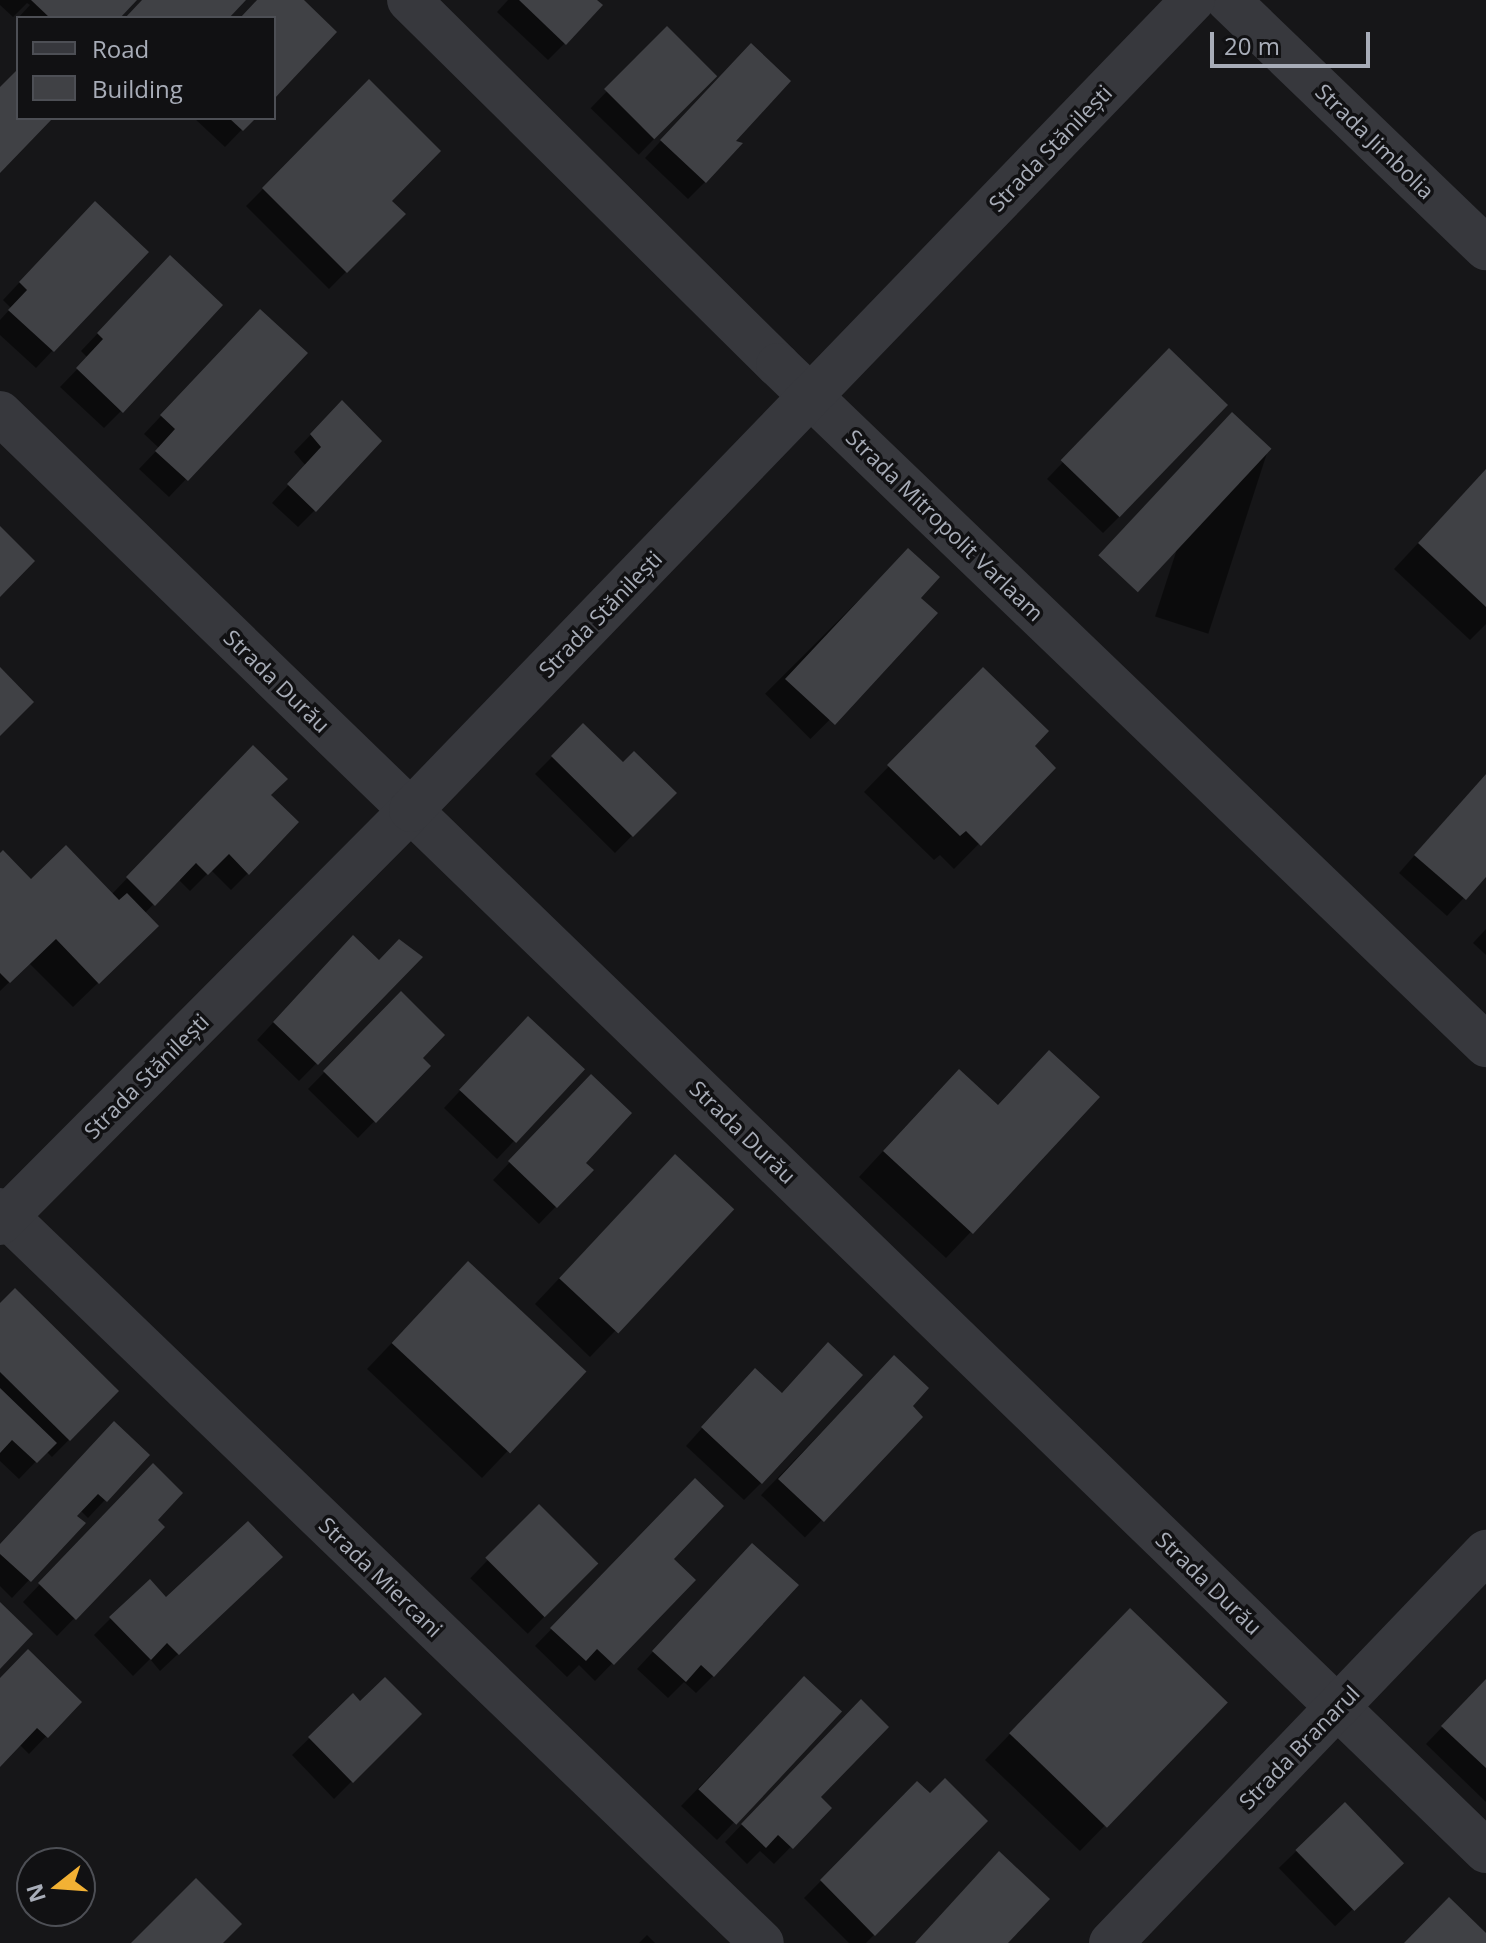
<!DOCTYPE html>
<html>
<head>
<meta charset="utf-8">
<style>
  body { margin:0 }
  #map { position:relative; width:1486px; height:1943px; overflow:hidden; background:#161618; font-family:"Open Sans",sans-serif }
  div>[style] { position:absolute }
  .shadow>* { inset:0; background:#0007; transform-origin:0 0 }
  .building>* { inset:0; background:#404145; transform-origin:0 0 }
  .street>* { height:44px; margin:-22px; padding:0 22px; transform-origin:22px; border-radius:22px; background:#37383d }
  span { translate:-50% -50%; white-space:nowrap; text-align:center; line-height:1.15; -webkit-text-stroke:7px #111113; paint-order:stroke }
  .street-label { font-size:22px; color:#a8adb8 }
  .legend { position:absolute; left:16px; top:16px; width:260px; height:104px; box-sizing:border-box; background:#111113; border:2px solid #4d4f55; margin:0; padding:10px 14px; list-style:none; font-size:24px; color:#a8adb8 }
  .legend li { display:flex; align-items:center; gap:16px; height:40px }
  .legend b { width:40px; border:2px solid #4d4f55 }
  .north { position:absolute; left:16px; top:1847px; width:80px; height:80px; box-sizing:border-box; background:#111113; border:2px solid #4d4f55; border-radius:50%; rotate:253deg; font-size:22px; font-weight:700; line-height:32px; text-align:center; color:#a8adb8 }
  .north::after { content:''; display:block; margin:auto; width:28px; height:36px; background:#f2b134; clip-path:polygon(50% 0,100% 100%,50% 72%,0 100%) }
  .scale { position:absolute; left:1210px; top:32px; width:160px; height:36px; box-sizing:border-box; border:4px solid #a8adb8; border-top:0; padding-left:10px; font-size:24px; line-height:28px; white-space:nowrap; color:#a8adb8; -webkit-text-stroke:6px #111113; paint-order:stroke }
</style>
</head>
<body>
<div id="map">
  <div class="shadow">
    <i style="clip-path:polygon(0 0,135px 0,117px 18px,18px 18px,30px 5px,27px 3px,13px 17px,0 5px)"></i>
    <i style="clip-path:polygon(508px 0,594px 0,565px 43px,548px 60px,497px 12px)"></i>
    <i style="left:667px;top:29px;width:67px;height:110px;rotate:44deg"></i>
    <i style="clip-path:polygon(734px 62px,733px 141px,705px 182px,688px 199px,645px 158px)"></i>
    <i style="clip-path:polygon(369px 82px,390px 201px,403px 214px,329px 289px,246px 206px)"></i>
    <i style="clip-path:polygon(194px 118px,253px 118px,225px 147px)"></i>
    <i style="clip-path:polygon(78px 220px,146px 252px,36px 368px,0 335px,0 320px,11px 308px,3px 300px)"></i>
    <i style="clip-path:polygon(153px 275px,121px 411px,104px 428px,60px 387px,88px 358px,81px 351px)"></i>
    <i style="clip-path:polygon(244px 328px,305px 354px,169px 497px,139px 469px,159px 448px,144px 434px)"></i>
    <i style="clip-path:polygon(1152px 368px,1120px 516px,1103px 533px,1047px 479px)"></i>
    <i style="clip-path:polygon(325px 420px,315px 510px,298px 527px,272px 503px,306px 466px,294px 452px)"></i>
    <i style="left:1215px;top:432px;width:56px;height:194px;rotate:18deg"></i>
    <i style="clip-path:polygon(1486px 470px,1486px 624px,1470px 640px,1394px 569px)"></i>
    <i style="left:891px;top:568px;width:64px;height:178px;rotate:45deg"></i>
    <i style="clip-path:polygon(958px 695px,1032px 746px,1054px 768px,954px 869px,940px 855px,934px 860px,864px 792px)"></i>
    <i style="clip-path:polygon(583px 726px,623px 765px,674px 793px,615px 853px,535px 774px)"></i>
    <i style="clip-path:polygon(236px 765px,269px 795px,248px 873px,231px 890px,211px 870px,190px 891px,178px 879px,144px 914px,131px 951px,73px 1007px,29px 963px,0 991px,0 856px,31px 882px,111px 895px)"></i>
    <i style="clip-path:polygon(1486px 774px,1486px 874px,1447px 916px,1399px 873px)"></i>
    <i style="clip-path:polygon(1486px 929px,1486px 955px,1473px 943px)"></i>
    <i style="clip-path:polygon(336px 954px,378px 962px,420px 958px,299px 1081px,257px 1040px)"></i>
    <i style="clip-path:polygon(401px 994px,420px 1058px,428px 1066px,358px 1138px,308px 1089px)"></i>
    <i style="clip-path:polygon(511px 1036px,582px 1069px,497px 1159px,444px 1108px)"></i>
    <i style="clip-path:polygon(574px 1094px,583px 1163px,591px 1170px,539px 1224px,493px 1180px)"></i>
    <i style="clip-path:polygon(934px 1096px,997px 1107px,1098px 1098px,946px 1258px,859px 1177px)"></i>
    <i style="clip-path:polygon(650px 1182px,731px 1210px,590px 1357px,535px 1304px)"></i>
    <i style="clip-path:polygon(443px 1289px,583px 1372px,482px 1478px,367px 1369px)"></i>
    <i style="clip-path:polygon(0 1306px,117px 1391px,52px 1457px,46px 1451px,19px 1479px,0 1461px)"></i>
    <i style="left:877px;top:1375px;width:61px;height:167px;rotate:44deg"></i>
    <i style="clip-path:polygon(738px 1388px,761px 1483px,744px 1500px,686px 1446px)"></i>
    <i style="clip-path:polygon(147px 1455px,88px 1518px,80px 1510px,74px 1516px,83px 1523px,12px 1598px,0 1586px,0 1546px)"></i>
    <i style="clip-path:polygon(695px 1481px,671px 1559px,693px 1580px,595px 1681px,579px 1665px,567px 1677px,535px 1646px)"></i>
    <i style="clip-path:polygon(136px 1483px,155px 1520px,163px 1527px,57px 1636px,23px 1602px)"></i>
    <i style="left:539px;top:1507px;width:80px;height:99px;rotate:44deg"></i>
    <i style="clip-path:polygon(735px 1563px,713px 1676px,696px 1693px,684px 1682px,668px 1698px,637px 1669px)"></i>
    <i style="clip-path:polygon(263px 1574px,160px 1671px,150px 1659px,133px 1676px,94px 1635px,111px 1618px)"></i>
    <i style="clip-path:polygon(1105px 1635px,1225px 1702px,1080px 1851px,985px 1760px)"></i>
    <i style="clip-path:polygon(0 1680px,79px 1702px,29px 1754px,19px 1744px,0 1764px)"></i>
    <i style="clip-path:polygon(1486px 1681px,1486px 1802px,1426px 1744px)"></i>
    <i style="clip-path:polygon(353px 1696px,360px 1704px,419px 1714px,334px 1799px,292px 1755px)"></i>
    <i style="clip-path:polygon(787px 1696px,839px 1712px,717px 1840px,681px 1806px)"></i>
    <i style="clip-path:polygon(844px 1718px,818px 1797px,829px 1808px,774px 1864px,760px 1851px,747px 1864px,725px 1842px)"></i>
    <i style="clip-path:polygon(917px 1784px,930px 1796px,986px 1821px,866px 1943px,849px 1943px,804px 1898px)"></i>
    <i style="left:1345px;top:1804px;width:81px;height:92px;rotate:46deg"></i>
    <i style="clip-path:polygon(647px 1935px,655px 1943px,639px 1943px)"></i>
  </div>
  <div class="building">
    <i style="clip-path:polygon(31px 0,137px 0,120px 18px,50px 18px)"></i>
    <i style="clip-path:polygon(142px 0,246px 0,229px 18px,125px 18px)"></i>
    <i style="clip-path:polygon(257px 0,304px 0,337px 32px,274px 99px,274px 18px,240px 18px)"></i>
    <i style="clip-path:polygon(519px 0,597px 0,603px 5px,566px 45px)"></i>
    <i style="left:667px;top:26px;width:71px;height:89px;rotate:45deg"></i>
    <i style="clip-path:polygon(751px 43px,791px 81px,736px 141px,743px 143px,706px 183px,660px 140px)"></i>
    <i style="clip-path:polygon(18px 69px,18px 118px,53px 118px,0 173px,0 87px)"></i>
    <i style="clip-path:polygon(369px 79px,441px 151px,392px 201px,406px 214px,347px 273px,262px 188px)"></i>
    <i style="clip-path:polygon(229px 118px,256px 118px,243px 131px)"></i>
    <i style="clip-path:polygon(95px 201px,149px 252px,54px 352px,8px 310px,27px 290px,19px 282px)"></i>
    <i style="clip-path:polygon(170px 255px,223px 305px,123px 413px,76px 368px,103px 339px,97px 333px)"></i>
    <i style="clip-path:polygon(260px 309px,308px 353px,188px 481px,155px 451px,175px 429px,160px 415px)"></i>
    <i style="left:1169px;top:348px;width:82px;height:156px;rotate:44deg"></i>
    <i style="clip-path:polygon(342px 400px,382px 441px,316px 512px,287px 484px,321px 447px,310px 434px)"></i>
    <i style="left:1232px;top:412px;width:54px;height:196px;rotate:43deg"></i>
    <i style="clip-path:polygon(1486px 469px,1486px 607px,1418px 543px)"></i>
    <i style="clip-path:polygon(0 526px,35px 561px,0 597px)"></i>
    <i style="clip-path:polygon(908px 548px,940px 577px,921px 598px,938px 613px,835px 725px,785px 679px)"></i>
    <i style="clip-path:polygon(0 667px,34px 702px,0 736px)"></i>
    <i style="clip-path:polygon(983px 667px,1049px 731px,1035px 746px,1056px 768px,981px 846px,966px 831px,960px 836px,887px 765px)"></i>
    <i style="clip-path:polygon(583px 723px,623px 762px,634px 751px,677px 793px,633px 837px,551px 756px)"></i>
    <i style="clip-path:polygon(253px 745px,288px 779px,271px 795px,299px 822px,249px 875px,229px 854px,208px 875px,196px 863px,155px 906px,126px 877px)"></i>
    <i style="clip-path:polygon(1486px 774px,1486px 877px,1466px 900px,1414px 855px)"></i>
    <i style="clip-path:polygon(66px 845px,119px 900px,127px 893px,159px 926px,99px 984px,56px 939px,10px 983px,0 973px,0 853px,3px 850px,31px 879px)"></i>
    <i style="clip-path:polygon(353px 935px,379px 960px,399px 939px,423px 957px,318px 1065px,273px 1022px)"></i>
    <i style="clip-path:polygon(401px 991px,445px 1035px,423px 1058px,431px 1066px,376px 1123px,323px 1071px)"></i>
    <i style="left:528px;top:1016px;width:78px;height:101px;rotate:43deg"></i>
    <i style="clip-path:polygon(1049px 1050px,1100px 1097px,973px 1234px,883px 1151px,959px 1069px,998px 1105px)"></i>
    <i style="clip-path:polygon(591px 1074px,632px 1113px,586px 1163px,594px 1170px,557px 1208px,508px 1161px)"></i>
    <i style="left:675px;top:1154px;width:81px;height:170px;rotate:43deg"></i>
    <i style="left:468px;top:1261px;width:162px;height:112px;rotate:43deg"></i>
    <i style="clip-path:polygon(15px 1288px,119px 1391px,70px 1441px,0 1372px,0 1303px)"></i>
    <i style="clip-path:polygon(828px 1342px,863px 1375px,762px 1484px,701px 1427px,755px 1368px,782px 1393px)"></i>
    <i style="clip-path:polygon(894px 1355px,929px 1388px,913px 1406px,923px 1417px,824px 1522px,778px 1479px)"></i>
    <i style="clip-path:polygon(0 1388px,57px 1443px,37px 1463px,12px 1440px,0 1453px)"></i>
    <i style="clip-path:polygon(114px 1421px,150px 1455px,107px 1502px,98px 1494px,77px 1516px,86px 1523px,31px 1582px,0 1554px,0 1544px)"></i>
    <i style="clip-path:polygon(153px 1463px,183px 1493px,158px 1520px,165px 1527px,76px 1620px,38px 1583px)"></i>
    <i style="clip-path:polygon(695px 1478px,724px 1506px,674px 1559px,696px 1580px,614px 1665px,597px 1649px,586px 1661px,550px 1628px)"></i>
    <i style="left:539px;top:1504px;width:84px;height:76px;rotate:45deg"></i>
    <i style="clip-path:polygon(248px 1521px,283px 1557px,179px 1655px,167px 1643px,151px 1660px,109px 1617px,150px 1579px,166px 1597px)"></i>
    <i style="clip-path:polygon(752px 1543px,799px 1585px,714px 1677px,701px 1665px,686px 1682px,652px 1651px)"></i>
    <i style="clip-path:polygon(0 1602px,33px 1634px,0 1669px)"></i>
    <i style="left:1130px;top:1608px;width:136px;height:174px;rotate:44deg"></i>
    <i style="clip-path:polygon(28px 1649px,82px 1702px,48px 1738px,37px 1728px,0 1767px,0 1678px)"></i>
    <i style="left:804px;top:1676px;width:52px;height:155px;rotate:43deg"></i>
    <i style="clip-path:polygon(385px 1677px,422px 1714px,353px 1783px,308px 1737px,353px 1693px,360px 1701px)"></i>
    <i style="clip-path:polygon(1486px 1679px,1486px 1768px,1441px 1726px)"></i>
    <i style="clip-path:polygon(861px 1699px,889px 1727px,821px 1797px,832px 1808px,793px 1849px,778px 1835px,766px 1848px,741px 1824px)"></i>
    <i style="clip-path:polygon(945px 1778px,988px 1821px,875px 1936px,820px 1880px,917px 1781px,930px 1793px)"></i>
    <i style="left:1345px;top:1802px;width:85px;height:69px;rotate:46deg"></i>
    <i style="clip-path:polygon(999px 1851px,1050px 1899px,1008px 1943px,915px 1943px)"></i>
    <i style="clip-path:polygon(196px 1878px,242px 1924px,223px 1943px,131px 1943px)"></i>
    <i style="clip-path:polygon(1449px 1897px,1486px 1933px,1486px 1943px,1404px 1943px)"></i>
  </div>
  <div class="street">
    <i style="left:409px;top:0;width:519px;rotate:44.69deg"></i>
    <i style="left:778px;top:365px;width:982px;rotate:43.84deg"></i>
    <i style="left:1228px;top:0;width:358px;rotate:43.9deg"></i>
    <i style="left:0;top:413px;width:2068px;rotate:44.06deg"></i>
    <i style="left:0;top:1210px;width:1057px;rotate:43.89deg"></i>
    <i style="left:0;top:1223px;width:583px;rotate:-45.14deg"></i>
    <i style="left:411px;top:810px;width:1126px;rotate:-46.01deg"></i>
    <i style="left:1111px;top:1943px;width:542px;rotate:-46.2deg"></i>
  </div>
  <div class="street-label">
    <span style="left:1375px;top:141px;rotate:44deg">Strada Jimbolia</span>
    <span style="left:1050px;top:148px;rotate:-46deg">Strada Stănilești</span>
    <span style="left:945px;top:525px;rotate:44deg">Strada Mitropolit Varlaam</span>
    <span style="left:600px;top:614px;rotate:-46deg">Strada Stănilești</span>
    <span style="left:277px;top:681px;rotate:44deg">Strada Durău</span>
    <span style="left:146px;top:1076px;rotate:-45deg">Strada Stănilești</span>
    <span style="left:743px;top:1132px;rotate:44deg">Strada Durău</span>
    <span style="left:381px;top:1577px;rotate:44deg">Strada Miercani</span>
    <span style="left:1209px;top:1583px;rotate:44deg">Strada Durău</span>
    <span style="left:1299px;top:1747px;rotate:-46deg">Strada Branarul</span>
  </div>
  <ul class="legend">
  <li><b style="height:10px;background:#37383d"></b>Road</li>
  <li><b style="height:22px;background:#404145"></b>Building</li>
  </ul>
  <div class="north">N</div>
  <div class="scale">20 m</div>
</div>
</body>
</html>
